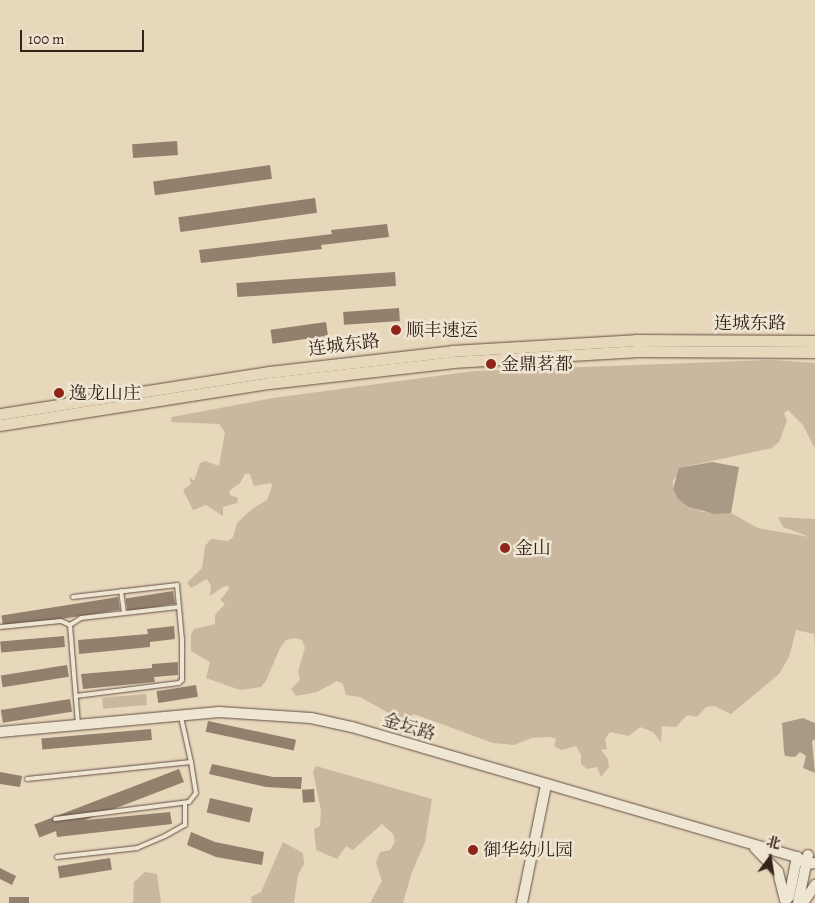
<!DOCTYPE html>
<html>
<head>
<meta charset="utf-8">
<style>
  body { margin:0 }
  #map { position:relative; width:815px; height:903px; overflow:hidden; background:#e7d7bb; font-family:Alegreya,"Noto Serif SC",serif }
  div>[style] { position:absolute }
  .green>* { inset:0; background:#c9b89f; transform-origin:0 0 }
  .water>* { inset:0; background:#aa9984 }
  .building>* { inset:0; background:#92806d; transform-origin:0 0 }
  .roads { filter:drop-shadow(0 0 1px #624f42) drop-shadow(0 0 1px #624f42) }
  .lane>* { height:4px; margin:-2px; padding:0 2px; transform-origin:2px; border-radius:2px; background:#efe5d3 }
  .secondary>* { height:10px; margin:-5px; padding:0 5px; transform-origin:5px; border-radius:5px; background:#efe5d3 }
  .primary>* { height:11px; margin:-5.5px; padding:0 5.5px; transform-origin:5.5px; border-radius:5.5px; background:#e7d7bb }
  .dots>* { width:14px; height:14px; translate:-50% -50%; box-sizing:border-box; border:2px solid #efe5d3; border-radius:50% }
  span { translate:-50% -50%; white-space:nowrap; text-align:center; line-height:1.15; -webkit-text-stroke:5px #efe5d3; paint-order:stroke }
  .street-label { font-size:18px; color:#352219 }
  .poi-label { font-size:18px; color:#352219 }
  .left { translate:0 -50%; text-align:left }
  .north { position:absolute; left:745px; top:833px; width:50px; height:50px; -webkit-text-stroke:4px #efe5d3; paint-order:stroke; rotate:14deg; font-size:14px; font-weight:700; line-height:20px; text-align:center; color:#352219 }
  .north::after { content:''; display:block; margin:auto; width:18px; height:22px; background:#352219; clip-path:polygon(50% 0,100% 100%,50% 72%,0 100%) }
  .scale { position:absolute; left:20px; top:30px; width:124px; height:22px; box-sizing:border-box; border:2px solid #352219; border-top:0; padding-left:6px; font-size:15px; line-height:18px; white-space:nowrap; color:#352219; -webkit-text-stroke:4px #efe5d3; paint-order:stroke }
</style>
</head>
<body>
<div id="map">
  <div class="green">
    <i style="clip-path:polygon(772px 360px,815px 363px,815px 449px,803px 425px,788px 410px,784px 413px,787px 421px,779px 442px,772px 448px,688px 466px,673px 480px,673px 489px,678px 499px,702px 512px,731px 513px,758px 528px,810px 537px,783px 527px,778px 517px,815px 519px,815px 648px,814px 634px,796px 630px,789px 657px,779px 674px,731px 714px,714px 706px,706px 707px,697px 717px,687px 715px,676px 727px,662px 726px,661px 742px,653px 732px,640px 727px,629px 736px,610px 732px,605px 739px,607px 749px,601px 750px,608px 759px,609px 767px,601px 777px,597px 767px,587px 769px,581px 764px,581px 755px,576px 746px,561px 750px,554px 746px,556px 739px,551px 737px,532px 738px,514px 745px,493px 743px,414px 714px,407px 719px,396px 717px,360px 697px,346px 695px,343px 684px,337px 681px,317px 692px,296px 696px,291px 689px,300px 680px,298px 672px,305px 648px,302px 640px,295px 638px,286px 640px,280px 648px,266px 681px,261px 687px,240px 690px,206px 678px,210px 662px,191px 651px,191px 635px,194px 629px,215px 624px,215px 615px,225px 604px,220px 600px,229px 589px,228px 586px,223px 587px,210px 596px,211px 586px,207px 579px,191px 588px,187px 583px,202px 568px,205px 546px,211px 539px,228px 541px,233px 537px,237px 523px,252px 509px,267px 500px,272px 486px,271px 483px,254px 486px,250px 474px,245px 474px,240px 483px,229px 491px,230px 495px,238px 498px,237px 503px,223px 507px,223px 516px,206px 505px,193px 510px,183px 490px,191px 484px,189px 477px,194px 481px,200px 463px,205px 461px,219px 466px,225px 432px,219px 424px,171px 422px,172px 417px,273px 398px,474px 371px)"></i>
    <i style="left:146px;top:694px;width:11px;height:44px;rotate:85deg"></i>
    <i style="clip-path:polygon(316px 766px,432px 799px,425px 842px,412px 872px,403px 903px,370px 903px,382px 881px,376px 863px,380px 852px,390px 850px,395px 842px,393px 834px,382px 824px,353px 850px,346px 846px,337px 859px,316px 850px,314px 829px,320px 826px,321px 810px,313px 772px)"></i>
    <i style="clip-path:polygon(283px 842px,303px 853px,304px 864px,298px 875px,294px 903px,252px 903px,251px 897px,261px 892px)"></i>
    <i style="clip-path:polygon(145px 872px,157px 874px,161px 903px,133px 903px,134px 882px)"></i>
  </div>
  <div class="water">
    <i style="clip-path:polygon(712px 462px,739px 467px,731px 513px,715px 514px,689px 507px,678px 499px,673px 489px,679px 468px)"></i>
    <i style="clip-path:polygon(803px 718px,815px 723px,815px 739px,812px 741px,815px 773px,803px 768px,806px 756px,800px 752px,795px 757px,785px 756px,784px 751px,782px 723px)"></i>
  </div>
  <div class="building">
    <i style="left:177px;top:141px;width:14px;height:45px;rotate:86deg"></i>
    <i style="left:270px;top:165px;width:14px;height:118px;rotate:82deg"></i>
    <i style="left:315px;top:198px;width:15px;height:138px;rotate:82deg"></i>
    <i style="clip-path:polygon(387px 224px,389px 237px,321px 245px,322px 249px,201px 263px,199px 250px,332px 234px,331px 230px)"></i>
    <i style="left:395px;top:272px;width:14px;height:159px;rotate:86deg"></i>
    <i style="left:399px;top:308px;width:13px;height:56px;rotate:86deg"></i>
    <i style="left:326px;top:322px;width:14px;height:56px;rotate:82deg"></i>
    <i style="left:173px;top:591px;width:13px;height:48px;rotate:81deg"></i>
    <i style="left:118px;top:597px;width:13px;height:118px;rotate:81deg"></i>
    <i style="clip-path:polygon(174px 626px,175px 639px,150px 642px,150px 647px,79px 654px,78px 640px,148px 634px,147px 629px)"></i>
    <i style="left:64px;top:636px;width:11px;height:64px;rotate:85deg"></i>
    <i style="clip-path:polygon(178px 662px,178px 675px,154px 677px,155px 682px,83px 689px,81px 674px,152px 668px,152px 664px)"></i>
    <i style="left:67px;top:665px;width:12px;height:67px;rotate:81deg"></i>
    <i style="left:196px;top:685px;width:12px;height:40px;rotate:81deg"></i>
    <i style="left:70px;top:699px;width:13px;height:70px;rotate:81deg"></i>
    <i style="left:208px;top:721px;width:90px;height:11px;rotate:12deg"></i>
    <i style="left:151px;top:729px;width:11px;height:110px;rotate:85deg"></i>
    <i style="clip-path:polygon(212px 764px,273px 777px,302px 777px,301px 789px,266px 787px,209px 774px)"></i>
    <i style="left:179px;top:769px;width:14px;height:155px;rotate:69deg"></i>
    <i style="clip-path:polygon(0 772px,22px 776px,20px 787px,0 784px)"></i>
    <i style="left:314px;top:789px;width:13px;height:12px;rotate:86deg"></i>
    <i style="left:210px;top:798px;width:44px;height:15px;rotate:13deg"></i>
    <i style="clip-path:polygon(170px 812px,172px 824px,57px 837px,55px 823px)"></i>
    <i style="clip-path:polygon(191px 832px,215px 842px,264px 852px,262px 865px,216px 857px,187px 845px)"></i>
    <i style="left:110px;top:858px;width:12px;height:53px;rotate:81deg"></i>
    <i style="clip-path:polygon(0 868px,16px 876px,12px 885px,0 879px)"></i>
    <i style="left:9px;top:897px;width:20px;height:6px"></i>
  </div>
  <div class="roads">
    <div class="lane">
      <i style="left:121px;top:591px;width:22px;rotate:82deg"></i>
      <i style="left:73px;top:597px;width:105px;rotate:-6.6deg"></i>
      <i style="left:177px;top:585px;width:55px;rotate:84.8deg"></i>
      <i style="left:182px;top:640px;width:40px;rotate:90deg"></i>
      <i style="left:182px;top:680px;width:4px;rotate:135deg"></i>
      <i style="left:179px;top:683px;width:104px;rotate:172.8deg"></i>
      <i style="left:70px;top:625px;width:13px;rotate:-32deg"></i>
      <i style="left:81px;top:618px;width:98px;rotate:-6.5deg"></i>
      <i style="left:0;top:627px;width:61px;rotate:-5.6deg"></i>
      <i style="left:61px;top:621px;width:10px;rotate:24deg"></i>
      <i style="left:70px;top:625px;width:99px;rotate:85.4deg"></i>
      <i style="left:181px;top:717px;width:46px;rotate:77.5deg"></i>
      <i style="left:27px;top:779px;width:165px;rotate:-5.9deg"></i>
      <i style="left:191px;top:762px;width:31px;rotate:81deg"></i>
      <i style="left:196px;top:793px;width:11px;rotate:128deg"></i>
      <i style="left:189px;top:802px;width:135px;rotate:172.8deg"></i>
      <i style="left:57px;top:857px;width:81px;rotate:-6.4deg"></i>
      <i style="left:137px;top:848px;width:30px;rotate:-23deg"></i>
      <i style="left:165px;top:836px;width:23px;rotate:-29deg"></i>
      <i style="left:185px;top:825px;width:22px;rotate:-90deg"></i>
    </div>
    <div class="secondary">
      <i style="left:0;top:732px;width:220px;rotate:-5.2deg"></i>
      <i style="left:219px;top:712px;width:92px;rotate:3.7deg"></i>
      <i style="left:311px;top:718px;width:42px;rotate:12.4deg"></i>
      <i style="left:352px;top:727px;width:464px;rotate:16.3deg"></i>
      <i style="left:797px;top:857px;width:12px;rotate:35deg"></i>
      <i style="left:807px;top:864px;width:8px;rotate:-7deg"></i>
      <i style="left:755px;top:848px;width:33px;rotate:46deg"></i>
      <i style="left:778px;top:872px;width:32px;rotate:76deg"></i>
      <i style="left:789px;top:897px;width:41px;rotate:-78.7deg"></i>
      <i style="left:522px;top:903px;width:120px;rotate:-78.5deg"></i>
      <i style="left:798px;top:903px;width:49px;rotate:-78.2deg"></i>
      <i style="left:803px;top:903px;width:22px;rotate:-56deg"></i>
    </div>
    <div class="primary">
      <i style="left:0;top:414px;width:272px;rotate:-8.9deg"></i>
      <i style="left:269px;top:372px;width:184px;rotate:-6.5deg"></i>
      <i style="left:452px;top:351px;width:183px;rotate:-3.4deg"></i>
      <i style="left:635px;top:340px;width:180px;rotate:0.3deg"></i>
      <i style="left:0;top:425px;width:272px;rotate:-8.9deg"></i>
      <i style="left:269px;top:383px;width:184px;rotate:-6.5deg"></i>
      <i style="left:452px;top:362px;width:183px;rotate:-3.4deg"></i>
      <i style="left:635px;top:351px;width:180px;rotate:0.3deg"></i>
    </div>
  </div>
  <div class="dots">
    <i style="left:396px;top:330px;background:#8f2418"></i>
    <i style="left:491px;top:364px;background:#8f2418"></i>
    <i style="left:59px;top:393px;background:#8f2418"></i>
    <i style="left:505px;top:548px;background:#8f2418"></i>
    <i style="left:473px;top:850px;background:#8f2418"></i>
  </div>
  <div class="street-label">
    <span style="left:750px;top:323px">连城东路</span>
    <span style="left:344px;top:345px;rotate:-7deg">连城东路</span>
    <span style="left:409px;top:727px;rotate:17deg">金坛路</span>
  </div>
  <div class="poi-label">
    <span class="left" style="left:406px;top:330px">顺丰速运</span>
    <span class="left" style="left:501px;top:364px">金鼎茗都</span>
    <span class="left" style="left:69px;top:393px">逸龙山庄</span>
    <span class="left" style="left:515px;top:548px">金山</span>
    <span class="left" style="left:483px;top:850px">御华幼儿园</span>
  </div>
  <div class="north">北</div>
  <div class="scale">100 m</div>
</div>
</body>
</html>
